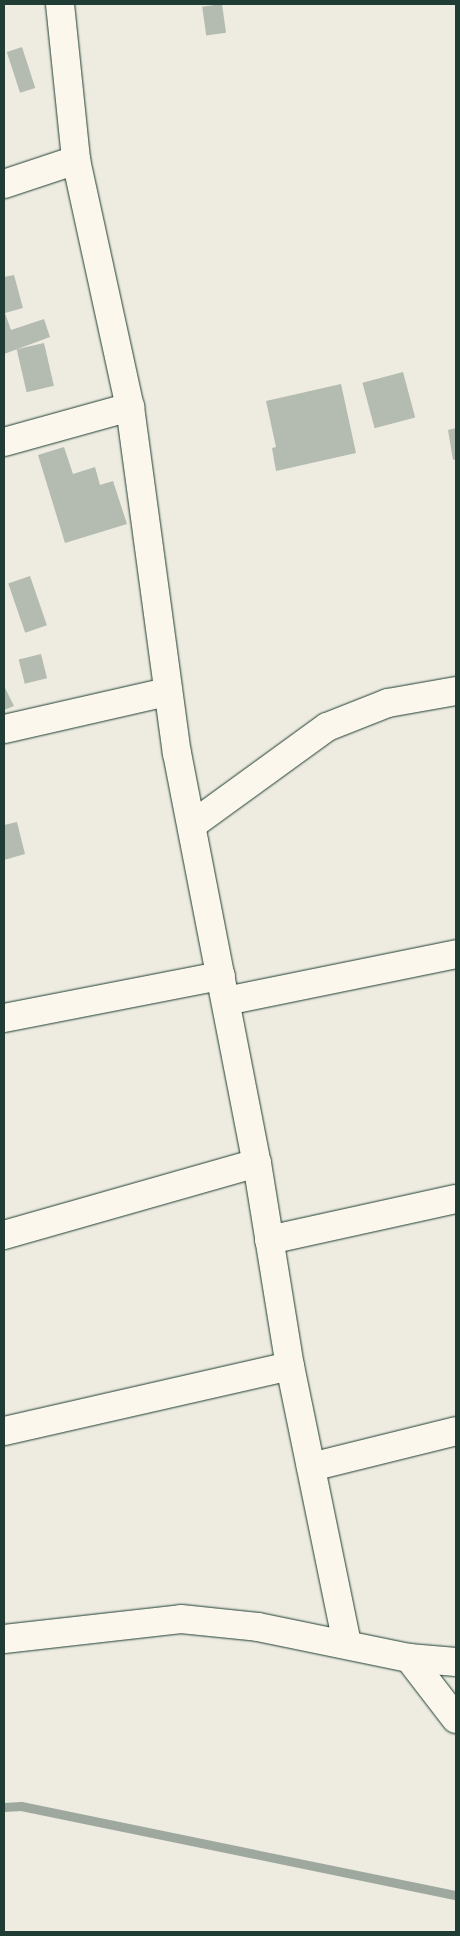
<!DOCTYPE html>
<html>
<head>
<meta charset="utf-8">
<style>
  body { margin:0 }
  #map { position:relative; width:460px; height:1936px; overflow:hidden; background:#eeece1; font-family:Itim,sans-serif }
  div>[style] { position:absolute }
  .stream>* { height:9px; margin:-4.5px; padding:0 4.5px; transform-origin:4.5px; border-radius:4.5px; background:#9fa89f }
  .building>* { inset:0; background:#b4bbb0; transform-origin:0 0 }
  .roads { filter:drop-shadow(0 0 1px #1f3d34) drop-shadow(0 0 1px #1f3d34) }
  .minor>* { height:28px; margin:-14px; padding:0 14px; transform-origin:14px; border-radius:14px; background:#fbf7ec }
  span { translate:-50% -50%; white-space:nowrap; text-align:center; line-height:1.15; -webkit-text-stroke:4px #fbf7ec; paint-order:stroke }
  .frame { position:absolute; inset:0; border:5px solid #1f3d34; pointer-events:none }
</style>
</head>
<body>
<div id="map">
  <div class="stream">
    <i style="left:4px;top:1807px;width:17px;rotate:-3deg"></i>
    <i style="left:21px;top:1806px;width:444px;rotate:11.6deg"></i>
  </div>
  <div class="building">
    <i style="left:222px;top:4px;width:29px;height:20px;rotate:82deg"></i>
    <i style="left:22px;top:47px;width:43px;height:16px;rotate:72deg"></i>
    <i style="clip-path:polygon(14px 275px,23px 308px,5px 313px,11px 330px,44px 319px,50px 337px,4px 354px,4px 277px)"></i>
    <i style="left:44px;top:343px;width:44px;height:28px;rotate:77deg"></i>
    <i style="left:403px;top:372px;width:47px;height:42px;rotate:75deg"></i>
    <i style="clip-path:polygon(341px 384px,356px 453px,276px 471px,272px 448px,276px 447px,266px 401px)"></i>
    <i style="clip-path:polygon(456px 428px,456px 459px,453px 460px,448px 430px)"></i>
    <i style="clip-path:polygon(64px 447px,73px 474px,95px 467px,100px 485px,113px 481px,127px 524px,65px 543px,38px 455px)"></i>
    <i style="left:30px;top:576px;width:52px;height:23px;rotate:71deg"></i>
    <i style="left:41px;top:654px;width:25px;height:23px;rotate:76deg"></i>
    <i style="clip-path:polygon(4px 686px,14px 706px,4px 710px)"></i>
    <i style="clip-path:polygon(17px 822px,25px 854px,4px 860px,4px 825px)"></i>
  </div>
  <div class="roads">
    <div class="minor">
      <i style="left:60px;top:4px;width:157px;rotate:84.1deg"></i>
      <i style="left:76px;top:160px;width:253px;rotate:77.7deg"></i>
      <i style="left:130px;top:407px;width:349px;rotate:82.3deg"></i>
      <i style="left:177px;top:753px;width:418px;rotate:79deg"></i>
      <i style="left:257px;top:1163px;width:206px;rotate:80.8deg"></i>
      <i style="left:290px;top:1366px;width:283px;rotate:78.4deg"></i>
      <i style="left:4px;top:184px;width:76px;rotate:-18.4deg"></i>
      <i style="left:4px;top:442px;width:131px;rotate:-15.5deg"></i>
      <i style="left:4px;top:729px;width:167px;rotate:-12.8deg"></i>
      <i style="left:192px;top:825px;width:167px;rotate:-36deg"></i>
      <i style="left:327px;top:727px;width:66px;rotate:-21.5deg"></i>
      <i style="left:388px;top:703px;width:69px;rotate:-10deg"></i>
      <i style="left:226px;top:1001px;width:235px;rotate:-11.5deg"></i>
      <i style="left:4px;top:1018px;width:221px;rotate:-11deg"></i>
      <i style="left:4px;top:1235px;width:263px;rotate:-15.9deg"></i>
      <i style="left:269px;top:1240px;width:191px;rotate:-12.4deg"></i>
      <i style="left:4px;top:1431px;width:293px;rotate:-12.8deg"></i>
      <i style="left:311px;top:1467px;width:149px;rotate:-13.9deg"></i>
      <i style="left:4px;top:1639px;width:178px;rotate:-6.4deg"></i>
      <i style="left:181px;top:1619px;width:77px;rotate:5.9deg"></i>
      <i style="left:258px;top:1627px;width:154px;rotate:11.6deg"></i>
      <i style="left:409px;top:1658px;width:47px;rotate:4.9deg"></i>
      <i style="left:409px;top:1658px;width:77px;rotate:52.4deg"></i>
    </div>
  </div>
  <div class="frame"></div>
</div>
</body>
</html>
